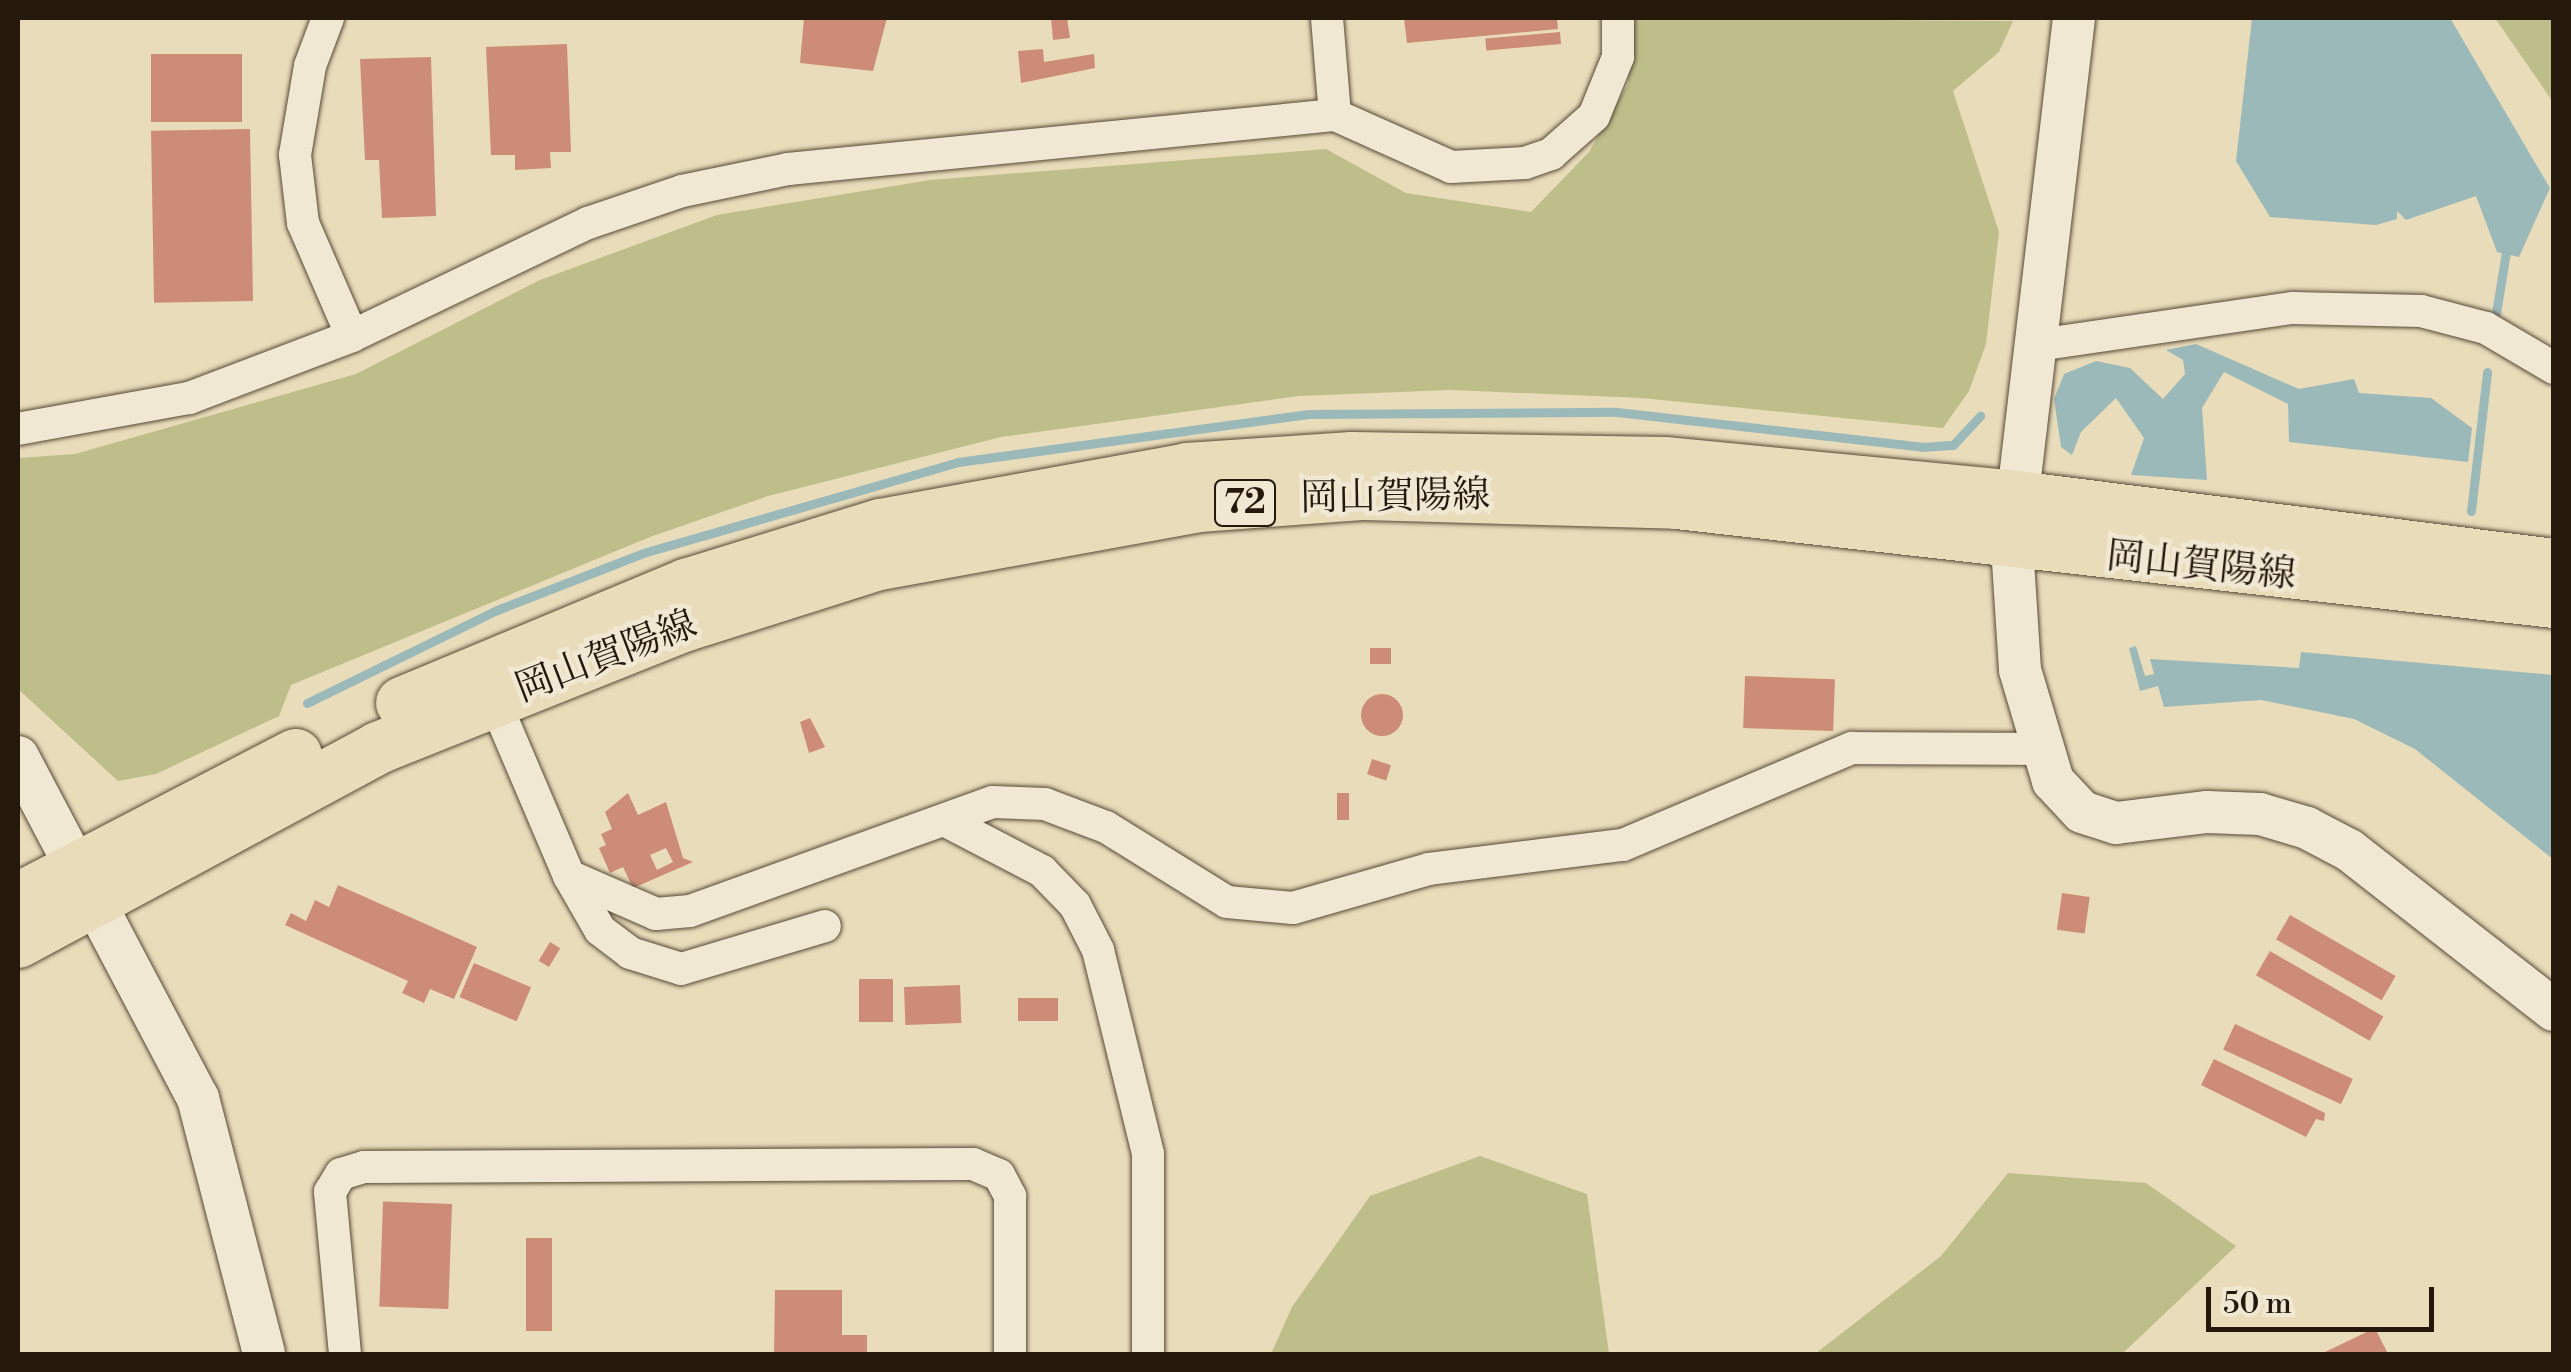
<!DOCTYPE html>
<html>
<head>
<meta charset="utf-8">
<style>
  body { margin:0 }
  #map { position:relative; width:2571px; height:1372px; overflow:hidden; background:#e9dcbb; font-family:"Libre Bodoni","Noto Serif JP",serif }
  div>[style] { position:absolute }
  .green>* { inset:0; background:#bebe8b }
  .water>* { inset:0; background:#9cb9ba }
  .stream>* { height:9px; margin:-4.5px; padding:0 4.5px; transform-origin:4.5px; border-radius:4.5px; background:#9cb9ba }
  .building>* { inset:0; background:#cd8c77; transform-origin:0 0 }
  .round { border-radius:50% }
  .roads { filter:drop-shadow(0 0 2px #564a37) drop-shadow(0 0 2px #564a37) }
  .minor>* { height:32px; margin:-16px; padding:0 16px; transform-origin:16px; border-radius:16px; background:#f1e8d3 }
  .tertiary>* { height:42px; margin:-21px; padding:0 21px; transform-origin:21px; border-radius:21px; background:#f1e8d3 }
  .primary>* { height:52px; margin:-26px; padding:0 26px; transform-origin:26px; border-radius:26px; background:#e9dcbb }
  span { translate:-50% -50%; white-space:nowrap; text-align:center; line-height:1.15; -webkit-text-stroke:9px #f1e8d3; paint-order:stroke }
  .shield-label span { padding:2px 8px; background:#f1e8d3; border:2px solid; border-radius:8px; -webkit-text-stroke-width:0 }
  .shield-label { font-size:35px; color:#25190b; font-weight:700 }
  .street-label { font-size:38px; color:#25190b }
  .frame { position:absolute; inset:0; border:20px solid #25190b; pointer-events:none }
  .scale { position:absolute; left:2206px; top:1287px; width:228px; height:45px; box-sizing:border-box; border:5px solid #25190b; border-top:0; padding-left:12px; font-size:30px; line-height:35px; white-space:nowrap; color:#25190b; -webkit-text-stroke:8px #f1e8d3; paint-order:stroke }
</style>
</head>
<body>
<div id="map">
  <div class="green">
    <i style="clip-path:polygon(1631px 18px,2013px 21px,1999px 52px,1953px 91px,1999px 232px,1986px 344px,1969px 391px,1943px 428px,1641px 398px,1450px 390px,1299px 396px,1001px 437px,768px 496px,650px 537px,291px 685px,279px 716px,156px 774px,118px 781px,18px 689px,18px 458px,75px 454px,356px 374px,540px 280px,717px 215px,930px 180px,1326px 149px,1406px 193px,1531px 212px,1589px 152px,1628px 84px)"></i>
    <i style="clip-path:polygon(2495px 18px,2553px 18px,2553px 102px)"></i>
    <i style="clip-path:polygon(1480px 1156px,1587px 1194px,1609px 1354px,1271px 1354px,1292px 1307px,1370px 1196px)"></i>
    <i style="clip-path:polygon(2008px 1173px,2146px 1183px,2236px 1246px,2122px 1354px,1815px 1354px,1941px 1256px)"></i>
  </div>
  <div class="water">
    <i style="clip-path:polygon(2252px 18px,2450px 18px,2550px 188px,2519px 257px,2497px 252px,2476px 196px,2406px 220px,2397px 211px,2397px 219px,2376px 225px,2270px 217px,2236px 161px)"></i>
    <i style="clip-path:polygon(2196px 344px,2299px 389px,2354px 379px,2359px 393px,2431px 398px,2472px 428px,2468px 462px,2289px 442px,2288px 404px,2224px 372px,2202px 408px,2207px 480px,2131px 475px,2144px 438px,2116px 398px,2081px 432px,2072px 455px,2061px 447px,2054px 399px,2064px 374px,2096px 361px,2130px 368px,2163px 399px,2185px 374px,2183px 360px,2166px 350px)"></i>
    <i style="clip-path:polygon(2136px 646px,2145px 676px,2154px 674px,2150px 659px,2299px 668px,2301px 652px,2553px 675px,2553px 859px,2415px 749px,2354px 719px,2261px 700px,2164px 707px,2158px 686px,2140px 691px,2129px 648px)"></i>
  </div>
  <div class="stream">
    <i style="left:2496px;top:313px;width:68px;rotate:-80.7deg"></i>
    <i style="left:2471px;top:511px;width:140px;rotate:-83.4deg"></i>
    <i style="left:307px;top:703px;width:212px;rotate:-26.1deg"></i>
    <i style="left:497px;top:610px;width:157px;rotate:-21.3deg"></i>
    <i style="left:643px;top:553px;width:328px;rotate:-16.1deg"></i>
    <i style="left:958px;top:462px;width:354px;rotate:-7.8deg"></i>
    <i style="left:1309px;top:414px;width:308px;rotate:-0.4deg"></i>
    <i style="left:1617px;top:412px;width:307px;rotate:6.5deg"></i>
    <i style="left:1922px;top:447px;width:31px;rotate:-4deg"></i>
    <i style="left:1953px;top:445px;width:40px;rotate:-47deg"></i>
  </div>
  <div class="building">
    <i style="clip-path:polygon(804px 18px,887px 18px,873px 71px,800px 63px)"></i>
    <i style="clip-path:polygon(1051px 18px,1067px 18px,1070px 38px,1053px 40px)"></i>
    <i style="clip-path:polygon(1404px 18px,1557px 18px,1558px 29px,1407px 43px)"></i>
    <i style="left:1560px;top:32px;width:12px;height:75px;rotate:85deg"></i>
    <i style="clip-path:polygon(567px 44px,571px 152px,550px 152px,551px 168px,515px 170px,515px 155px,491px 155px,486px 47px)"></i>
    <i style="clip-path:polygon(1043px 49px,1044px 62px,1094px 54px,1095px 68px,1021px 83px,1018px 51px)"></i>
    <i style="left:151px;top:54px;width:91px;height:68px"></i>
    <i style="clip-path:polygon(431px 57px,436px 216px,382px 218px,379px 160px,365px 160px,360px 59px)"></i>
    <i style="left:250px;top:129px;width:172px;height:99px;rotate:89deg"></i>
    <i style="left:1370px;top:648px;width:21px;height:16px"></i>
    <i style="left:1745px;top:676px;width:90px;height:52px;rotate:2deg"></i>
    <i class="round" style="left:1361px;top:694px;width:42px;height:42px"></i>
    <i style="clip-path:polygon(810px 718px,825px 747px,809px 753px,800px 722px)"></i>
    <i style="left:1372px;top:759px;width:20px;height:16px;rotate:18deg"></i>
    <i style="clip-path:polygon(evenodd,628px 793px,638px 815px,666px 802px,683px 858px,693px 862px,633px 888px,623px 867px,610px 873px,599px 848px,606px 845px,601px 834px,612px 829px,605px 812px,628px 793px,666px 848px,673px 862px,657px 870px,650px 855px,666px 848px)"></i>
    <i style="left:1337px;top:793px;width:12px;height:27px"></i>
    <i style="clip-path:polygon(338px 885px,477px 947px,454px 999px,430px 989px,424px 1003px,402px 993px,408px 981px,285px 925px,291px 913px,306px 921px,315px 900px,329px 907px)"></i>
    <i style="left:2062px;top:893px;width:28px;height:37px;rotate:8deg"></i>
    <i style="left:2290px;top:915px;width:122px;height:28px;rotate:30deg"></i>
    <i style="left:550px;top:942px;width:12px;height:22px;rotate:31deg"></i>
    <i style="left:2270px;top:951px;width:131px;height:28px;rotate:30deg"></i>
    <i style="left:474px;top:963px;width:62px;height:37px;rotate:23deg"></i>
    <i style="left:859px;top:979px;width:34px;height:43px"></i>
    <i style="left:960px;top:985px;width:38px;height:56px;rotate:88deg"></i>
    <i style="left:1018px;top:998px;width:40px;height:23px"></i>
    <i style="left:2235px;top:1024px;width:130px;height:28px;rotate:25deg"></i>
    <i style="clip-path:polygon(2214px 1059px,2325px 1113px,2324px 1121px,2316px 1119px,2306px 1137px,2201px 1085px)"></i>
    <i style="left:452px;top:1204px;width:105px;height:69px;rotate:92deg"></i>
    <i style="left:526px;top:1238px;width:26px;height:93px"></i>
    <i style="clip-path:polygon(775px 1290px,842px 1290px,842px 1335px,867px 1335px,867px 1354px,774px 1354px)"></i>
    <i style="clip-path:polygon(2375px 1328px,2388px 1354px,2321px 1354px)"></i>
  </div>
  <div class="roads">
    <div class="minor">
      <i style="left:328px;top:18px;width:51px;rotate:110.6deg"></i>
      <i style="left:310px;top:66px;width:90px;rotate:99.6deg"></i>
      <i style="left:295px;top:155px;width:68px;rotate:83.3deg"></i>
      <i style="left:303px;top:223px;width:123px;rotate:66.6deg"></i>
      <i style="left:1327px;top:18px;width:97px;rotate:85.3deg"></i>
      <i style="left:2038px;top:345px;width:258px;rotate:-8.3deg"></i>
      <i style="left:2293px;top:308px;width:128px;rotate:1.3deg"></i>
      <i style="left:2421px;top:311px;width:67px;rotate:14.7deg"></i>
      <i style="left:2486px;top:328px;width:79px;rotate:30.5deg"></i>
      <i style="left:18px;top:429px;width:174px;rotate:-10.3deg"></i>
      <i style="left:189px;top:398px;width:174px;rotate:-20.8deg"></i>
      <i style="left:352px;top:336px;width:262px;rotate:-25.6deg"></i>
      <i style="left:588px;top:223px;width:99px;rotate:-18.8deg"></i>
      <i style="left:682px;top:191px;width:108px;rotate:-11.7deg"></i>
      <i style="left:788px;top:169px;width:550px;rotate:-5.64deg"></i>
      <i style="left:1335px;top:115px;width:127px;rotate:24.1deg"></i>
      <i style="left:1451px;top:167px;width:74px;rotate:-3.1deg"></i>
      <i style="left:1525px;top:163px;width:28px;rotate:-19deg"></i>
      <i style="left:1551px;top:154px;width:57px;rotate:-41.5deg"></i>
      <i style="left:1594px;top:116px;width:64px;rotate:-67.9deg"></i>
      <i style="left:1618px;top:57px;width:39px;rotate:-90deg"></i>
      <i style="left:494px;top:700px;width:191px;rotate:66.9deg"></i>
      <i style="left:569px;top:876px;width:95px;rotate:23.6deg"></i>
      <i style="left:656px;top:914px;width:34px;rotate:-5deg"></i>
      <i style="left:690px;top:911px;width:322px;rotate:-19.8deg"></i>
      <i style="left:993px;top:802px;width:52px;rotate:2.2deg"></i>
      <i style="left:1045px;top:804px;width:65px;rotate:20.7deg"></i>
      <i style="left:1106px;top:827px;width:142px;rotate:31.8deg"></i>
      <i style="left:1227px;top:902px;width:66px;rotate:5.2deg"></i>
      <i style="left:1293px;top:908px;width:141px;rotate:-16deg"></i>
      <i style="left:1429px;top:869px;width:195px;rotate:-7.1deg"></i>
      <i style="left:1623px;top:845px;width:249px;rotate:-23deg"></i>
      <i style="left:1852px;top:748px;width:188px;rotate:0.3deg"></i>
      <i style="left:948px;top:822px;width:106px;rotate:27.5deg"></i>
      <i style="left:1042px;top:871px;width:47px;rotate:45.9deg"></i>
      <i style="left:1075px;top:905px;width:51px;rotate:62.9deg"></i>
      <i style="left:1098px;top:950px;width:210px;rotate:76.2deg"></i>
      <i style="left:1148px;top:1154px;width:200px;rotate:90deg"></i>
      <i style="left:569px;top:876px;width:62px;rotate:60.1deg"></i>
      <i style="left:600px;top:930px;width:38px;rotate:37deg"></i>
      <i style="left:630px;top:953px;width:53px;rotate:17.4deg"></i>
      <i style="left:681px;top:969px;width:150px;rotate:-16.6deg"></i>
      <i style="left:345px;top:1354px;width:163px;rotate:-95.3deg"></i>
      <i style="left:330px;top:1192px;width:21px;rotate:-59deg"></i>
      <i style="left:341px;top:1174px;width:24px;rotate:-17deg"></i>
      <i style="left:364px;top:1167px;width:609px;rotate:-0.28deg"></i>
      <i style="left:973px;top:1164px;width:28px;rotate:23deg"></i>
      <i style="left:999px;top:1175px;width:24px;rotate:62deg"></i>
      <i style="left:1010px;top:1196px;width:158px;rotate:90deg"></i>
    </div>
    <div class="tertiary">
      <i style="left:2074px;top:18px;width:532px;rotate:96.7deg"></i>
      <i style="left:2012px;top:546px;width:124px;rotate:86.3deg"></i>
      <i style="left:2020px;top:670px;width:116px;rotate:73.4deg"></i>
      <i style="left:2053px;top:781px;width:42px;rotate:46.9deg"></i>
      <i style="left:2082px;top:812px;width:36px;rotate:18deg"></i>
      <i style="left:2116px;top:823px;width:92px;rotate:-6.9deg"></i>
      <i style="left:2207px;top:812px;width:53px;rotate:2.2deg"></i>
      <i style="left:2260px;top:814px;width:49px;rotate:16.6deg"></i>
      <i style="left:2307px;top:828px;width:47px;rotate:27.6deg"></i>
      <i style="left:2349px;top:850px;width:260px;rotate:38deg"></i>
      <i style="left:18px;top:757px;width:386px;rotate:62.2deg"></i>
      <i style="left:198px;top:1098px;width:264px;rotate:75.5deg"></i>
    </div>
    <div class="primary">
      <i style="left:402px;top:703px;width:308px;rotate:-22.6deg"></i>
      <i style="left:686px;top:585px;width:203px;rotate:-17.2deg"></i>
      <i style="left:880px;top:525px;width:312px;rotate:-10.3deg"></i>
      <i style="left:1187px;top:469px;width:165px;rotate:-3.8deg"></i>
      <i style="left:1352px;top:458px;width:313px;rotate:0.9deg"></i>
      <i style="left:1665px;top:463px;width:354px;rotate:5.5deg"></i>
      <i style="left:2017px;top:497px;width:541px;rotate:7.22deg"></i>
      <i style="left:18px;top:899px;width:313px;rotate:-27.4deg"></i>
      <i style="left:18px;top:942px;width:409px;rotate:-28.3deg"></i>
      <i style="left:378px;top:748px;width:328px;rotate:-21.8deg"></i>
      <i style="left:683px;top:626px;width:201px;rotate:-17.6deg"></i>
      <i style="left:875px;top:565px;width:329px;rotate:-10.3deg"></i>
      <i style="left:1199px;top:506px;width:165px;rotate:-4.2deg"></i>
      <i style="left:1364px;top:494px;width:313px;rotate:1.6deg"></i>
      <i style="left:1677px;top:503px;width:883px;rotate:6.44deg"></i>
    </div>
  </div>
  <div class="shield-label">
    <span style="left:1245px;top:503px">72</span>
  </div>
  <div class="street-label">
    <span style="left:1395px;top:497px;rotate:-1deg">岡山賀陽線</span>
    <span style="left:2201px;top:566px;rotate:6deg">岡山賀陽線</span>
    <span style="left:606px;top:657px;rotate:-21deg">岡山賀陽線</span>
  </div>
  <div class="frame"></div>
  <div class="scale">50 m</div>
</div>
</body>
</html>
